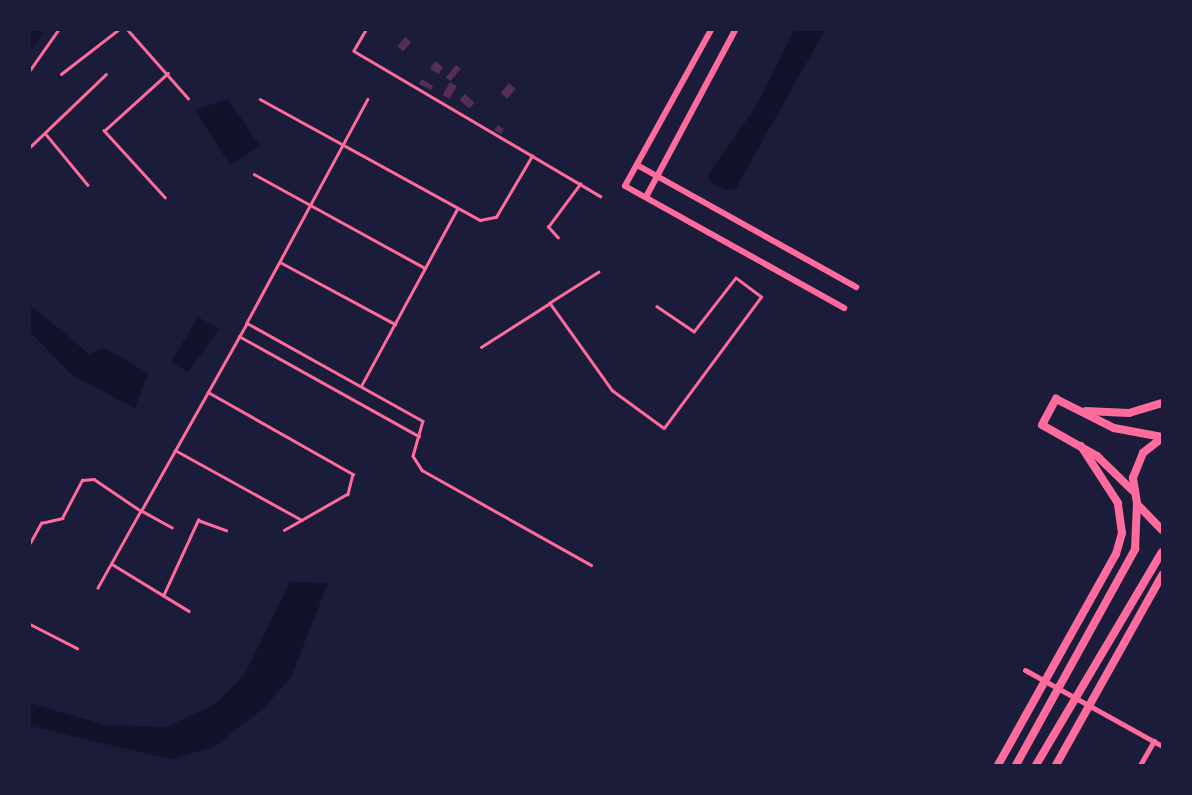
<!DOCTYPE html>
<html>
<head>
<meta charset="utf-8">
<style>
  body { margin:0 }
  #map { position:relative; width:1192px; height:795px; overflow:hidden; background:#1b1b3a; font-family:"Asap Condensed",sans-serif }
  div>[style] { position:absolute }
  .water>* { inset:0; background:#12122b }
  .canal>* { height:10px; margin:-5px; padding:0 5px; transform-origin:5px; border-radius:5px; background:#12122b }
  .building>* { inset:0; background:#542f53; transform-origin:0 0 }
  .service>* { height:2.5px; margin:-1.25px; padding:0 1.25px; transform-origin:1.25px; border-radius:1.25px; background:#ff6b9d }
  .minor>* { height:5px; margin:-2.5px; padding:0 2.5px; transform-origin:2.5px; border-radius:2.5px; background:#ff6b9d }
  .tertiary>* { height:6px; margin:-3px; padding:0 3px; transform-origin:3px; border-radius:3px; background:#ff6b9d }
  .secondary>* { height:8px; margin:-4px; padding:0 4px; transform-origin:4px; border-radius:4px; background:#ff6b9d }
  span { translate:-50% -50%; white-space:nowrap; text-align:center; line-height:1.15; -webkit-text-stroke:4px #1b1b3a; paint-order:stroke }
  .frame { position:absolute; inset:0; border:31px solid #1b1b3a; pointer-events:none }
</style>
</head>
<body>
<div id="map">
  <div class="water">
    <i style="clip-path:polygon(794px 30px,825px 30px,736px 188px,726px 190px,709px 181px,708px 175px,757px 105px)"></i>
    <i style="clip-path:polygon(228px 99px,260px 146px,230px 165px,195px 110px)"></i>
    <i style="clip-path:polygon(30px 305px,89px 354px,104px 348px,148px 373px,135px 408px,72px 375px,30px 332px)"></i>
    <i style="clip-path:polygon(198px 317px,219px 329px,188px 372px,171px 362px)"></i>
    <i style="clip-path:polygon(290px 582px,328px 583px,291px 677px,264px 708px,212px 748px,170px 759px,30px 726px,30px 703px,105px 725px,166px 727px,214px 705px,245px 674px)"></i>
  </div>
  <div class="canal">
    <i style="left:30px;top:43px;width:15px;rotate:-58deg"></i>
  </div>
  <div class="building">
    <i style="left:405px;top:37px;width:8px;height:12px;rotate:40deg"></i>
    <i style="clip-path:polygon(435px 61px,443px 67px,439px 74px,430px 69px)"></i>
    <i style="left:456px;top:65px;width:6px;height:16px;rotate:39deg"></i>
    <i style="clip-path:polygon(422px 79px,433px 86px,431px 90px,419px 84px)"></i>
    <i style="left:450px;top:82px;width:8px;height:15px;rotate:30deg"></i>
    <i style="left:509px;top:83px;width:9px;height:13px;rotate:41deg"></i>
    <i style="left:465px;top:94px;width:13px;height:8px;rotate:42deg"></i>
    <i style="clip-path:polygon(498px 125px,504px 129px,501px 134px,494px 130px)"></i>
  </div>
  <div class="service">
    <i style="left:128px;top:30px;width:91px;rotate:48.6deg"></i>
    <i style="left:366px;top:30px;width:24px;rotate:120deg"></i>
    <i style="left:354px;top:51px;width:286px;rotate:30.5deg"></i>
    <i style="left:30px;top:70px;width:49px;rotate:-55deg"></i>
    <i style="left:61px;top:74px;width:72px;rotate:-37.7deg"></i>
    <i style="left:260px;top:99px;width:251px;rotate:28.8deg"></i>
    <i style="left:480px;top:220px;width:16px;rotate:-11deg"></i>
    <i style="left:496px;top:217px;width:71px;rotate:-59.5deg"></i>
    <i style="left:368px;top:99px;width:255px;rotate:118.4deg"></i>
    <i style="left:247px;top:323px;width:201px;rotate:29.1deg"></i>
    <i style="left:423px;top:421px;width:36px;rotate:106deg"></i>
    <i style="left:413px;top:456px;width:17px;rotate:57deg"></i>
    <i style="left:422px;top:470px;width:194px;rotate:29.3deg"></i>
    <i style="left:45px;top:133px;width:67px;rotate:50.4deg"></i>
    <i style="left:30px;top:147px;width:105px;rotate:-43.8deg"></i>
    <i style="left:254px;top:174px;width:195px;rotate:28.8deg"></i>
    <i style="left:165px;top:198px;width:91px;rotate:-132.3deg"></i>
    <i style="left:104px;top:131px;width:86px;rotate:-42.2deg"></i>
    <i style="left:558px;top:238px;width:15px;rotate:-132deg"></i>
    <i style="left:548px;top:227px;width:54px;rotate:-53.3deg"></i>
    <i style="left:280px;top:262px;width:131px;rotate:28.3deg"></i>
    <i style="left:599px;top:272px;width:58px;rotate:147.7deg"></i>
    <i style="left:550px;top:303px;width:107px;rotate:54.5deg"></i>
    <i style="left:612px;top:390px;width:64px;rotate:36.2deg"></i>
    <i style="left:664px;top:428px;width:163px;rotate:-53.5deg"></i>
    <i style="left:761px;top:297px;width:31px;rotate:-143deg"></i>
    <i style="left:736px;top:278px;width:68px;rotate:127.9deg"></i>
    <i style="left:694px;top:332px;width:45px;rotate:-146deg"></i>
    <i style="left:239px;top:336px;width:206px;rotate:29.1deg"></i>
    <i style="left:481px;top:347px;width:82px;rotate:-32.5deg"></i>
    <i style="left:361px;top:386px;width:201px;rotate:-61.5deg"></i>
    <i style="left:208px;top:392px;width:167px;rotate:29.5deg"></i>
    <i style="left:353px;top:474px;width:21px;rotate:104deg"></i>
    <i style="left:348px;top:494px;width:73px;rotate:150.3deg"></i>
    <i style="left:175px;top:450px;width:145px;rotate:28.9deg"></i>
    <i style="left:172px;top:528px;width:35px;rotate:-151deg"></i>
    <i style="left:141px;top:511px;width:216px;rotate:-60.6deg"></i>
    <i style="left:30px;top:543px;width:23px;rotate:-61deg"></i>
    <i style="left:41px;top:523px;width:22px;rotate:-13deg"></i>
    <i style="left:62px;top:518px;width:43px;rotate:-62.2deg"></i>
    <i style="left:82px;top:480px;width:12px;rotate:-5deg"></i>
    <i style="left:94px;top:479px;width:57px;rotate:34.2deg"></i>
    <i style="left:141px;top:511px;width:88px;rotate:119.2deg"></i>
    <i style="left:112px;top:564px;width:90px;rotate:31.4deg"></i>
    <i style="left:163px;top:596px;width:84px;rotate:-65.3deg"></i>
    <i style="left:198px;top:520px;width:30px;rotate:20deg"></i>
    <i style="left:30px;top:624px;width:53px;rotate:27.1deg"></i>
  </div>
  <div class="minor">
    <i style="left:1025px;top:670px;width:157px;rotate:29deg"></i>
    <i style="left:1140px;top:765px;width:28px;rotate:-60deg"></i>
  </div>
  <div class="tertiary">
    <i style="left:711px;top:30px;width:178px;rotate:118.9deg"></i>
    <i style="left:625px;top:186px;width:251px;rotate:29.1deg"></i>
    <i style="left:637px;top:165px;width:251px;rotate:29.1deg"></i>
    <i style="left:646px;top:197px;width:189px;rotate:-61.9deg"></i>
  </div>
  <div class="secondary">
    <i style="left:1086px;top:411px;width:43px;rotate:2.7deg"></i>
    <i style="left:1129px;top:413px;width:34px;rotate:-17deg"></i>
    <i style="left:1162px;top:438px;width:24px;rotate:142deg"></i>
    <i style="left:1143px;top:453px;width:27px;rotate:112deg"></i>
    <i style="left:1133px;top:478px;width:26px;rotate:81deg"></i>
    <i style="left:1137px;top:504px;width:36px;rotate:46deg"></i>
    <i style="left:1133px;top:491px;width:50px;rotate:-135.8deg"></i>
    <i style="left:1097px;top:456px;width:63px;rotate:-150.6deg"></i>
    <i style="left:1042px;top:425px;width:30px;rotate:-62deg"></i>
    <i style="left:1056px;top:399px;width:65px;rotate:26.6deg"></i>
    <i style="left:1114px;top:428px;width:49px;rotate:10.6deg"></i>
    <i style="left:998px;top:765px;width:242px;rotate:-60.8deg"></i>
    <i style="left:1116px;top:554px;width:22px;rotate:-74deg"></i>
    <i style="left:1122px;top:533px;width:30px;rotate:-98deg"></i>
    <i style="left:1118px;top:503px;width:68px;rotate:-123deg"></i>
    <i style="left:1016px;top:765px;width:247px;rotate:-61.1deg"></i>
    <i style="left:1135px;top:549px;width:45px;rotate:-87.5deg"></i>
    <i style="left:1036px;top:765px;width:247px;rotate:-59.4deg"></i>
    <i style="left:1056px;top:765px;width:218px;rotate:-60.8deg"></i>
  </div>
  <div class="frame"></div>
</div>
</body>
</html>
